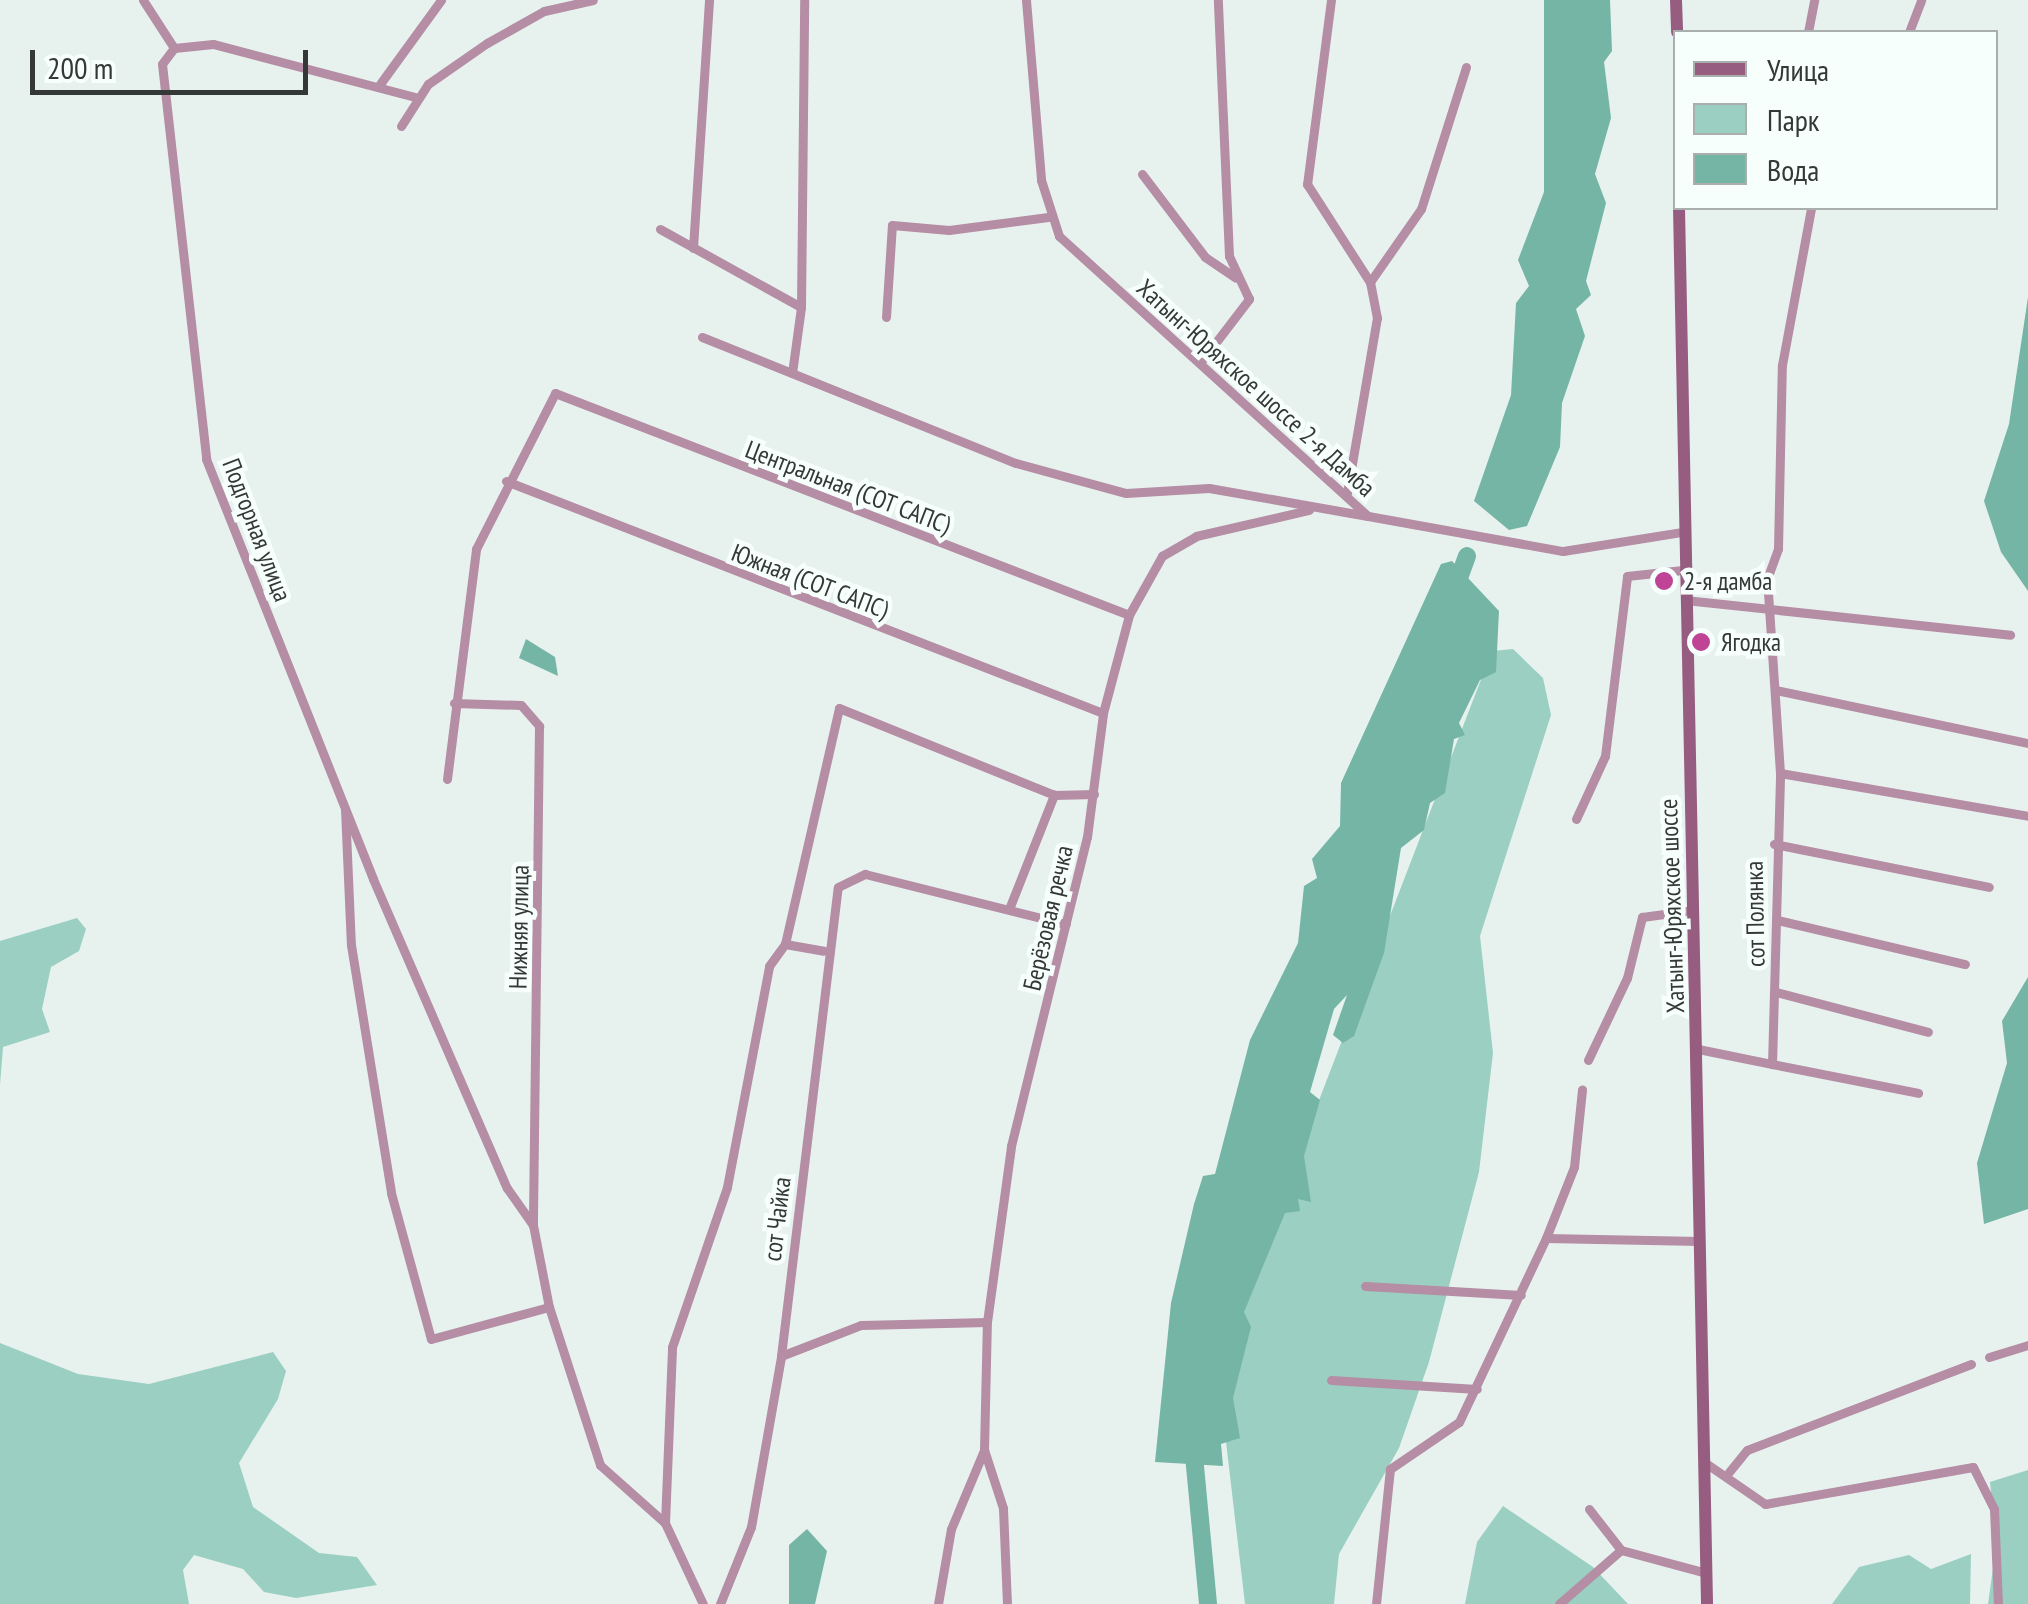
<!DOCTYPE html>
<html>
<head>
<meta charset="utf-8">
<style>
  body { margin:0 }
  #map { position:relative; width:2028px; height:1604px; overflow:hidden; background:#e7f2ef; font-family:"PT Sans Narrow",sans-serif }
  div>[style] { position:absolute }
  .green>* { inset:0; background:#9bcfc2 }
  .water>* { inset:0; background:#75b5a6 }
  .river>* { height:18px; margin:-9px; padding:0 9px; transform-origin:9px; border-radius:9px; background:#75b5a6 }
  .minor>* { height:9px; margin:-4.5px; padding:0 4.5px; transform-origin:4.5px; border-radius:4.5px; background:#b58da4 }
  .secondary>* { height:12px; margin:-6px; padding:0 6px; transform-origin:6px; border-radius:6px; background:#965d80 }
  .dots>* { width:28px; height:28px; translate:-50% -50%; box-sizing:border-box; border:5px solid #f6fffc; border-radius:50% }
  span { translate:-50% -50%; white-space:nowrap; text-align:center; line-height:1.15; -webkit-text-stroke:9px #f6fffc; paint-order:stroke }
  .street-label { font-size:25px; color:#343837 }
  .poi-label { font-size:25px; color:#343837 }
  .left { translate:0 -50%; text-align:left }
  .legend { position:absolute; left:1673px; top:30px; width:325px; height:180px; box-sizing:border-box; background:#f6fffc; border:2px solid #a8afad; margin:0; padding:12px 18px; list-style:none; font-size:30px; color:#343837 }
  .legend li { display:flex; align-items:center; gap:20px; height:50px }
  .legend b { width:50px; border:2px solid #a8afad }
  .scale { position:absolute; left:30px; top:50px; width:278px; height:45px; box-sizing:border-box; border:5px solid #343837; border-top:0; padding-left:12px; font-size:30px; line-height:35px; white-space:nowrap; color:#343837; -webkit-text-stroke:8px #f6fffc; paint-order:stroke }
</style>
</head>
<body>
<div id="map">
  <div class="green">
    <i style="clip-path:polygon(1513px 649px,1543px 678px,1551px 715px,1480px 936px,1493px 1053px,1479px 1172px,1429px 1362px,1399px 1448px,1339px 1554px,1334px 1604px,1245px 1604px,1217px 1365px,1492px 651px)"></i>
    <i style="clip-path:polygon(77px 918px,86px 929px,79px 951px,51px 967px,42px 1009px,50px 1032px,3px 1047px,0 1085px,0 941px)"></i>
    <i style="clip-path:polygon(0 1343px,78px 1374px,149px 1384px,273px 1352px,286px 1371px,278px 1399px,239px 1463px,253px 1507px,319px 1553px,357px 1557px,377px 1585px,296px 1598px,264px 1592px,243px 1569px,194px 1555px,183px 1570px,189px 1604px,0 1604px)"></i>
    <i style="clip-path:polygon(2028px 1470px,2028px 1604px,1988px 1604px,1996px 1547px,1990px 1482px)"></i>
    <i style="clip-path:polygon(1503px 1506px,1593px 1567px,1628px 1604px,1465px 1604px,1477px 1542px)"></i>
    <i style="clip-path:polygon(1971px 1554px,1970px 1604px,1832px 1604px,1859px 1567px,1909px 1555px,1931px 1569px)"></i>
  </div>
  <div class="water">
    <i style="clip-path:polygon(1544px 0,1610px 0,1612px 51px,1604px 62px,1611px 118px,1595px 174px,1606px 203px,1586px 281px,1591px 295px,1576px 309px,1585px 336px,1562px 403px,1560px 447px,1527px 526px,1509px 530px,1474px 501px,1511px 395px,1516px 303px,1529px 286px,1518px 260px,1544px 192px)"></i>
    <i style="clip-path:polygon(2028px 297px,2028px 591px,2001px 552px,1984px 501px,2009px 424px)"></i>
    <i style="clip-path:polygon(1452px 561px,1499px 611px,1496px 672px,1480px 680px,1459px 723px,1465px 735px,1454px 739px,1445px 793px,1430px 803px,1424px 830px,1401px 848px,1384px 953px,1354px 1036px,1343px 1043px,1333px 1035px,1347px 995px,1334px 1009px,1310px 1092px,1320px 1100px,1304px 1156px,1311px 1202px,1298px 1199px,1300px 1211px,1285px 1213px,1244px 1312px,1251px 1327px,1233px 1398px,1240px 1438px,1221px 1444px,1223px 1466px,1155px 1462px,1171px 1303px,1194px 1204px,1203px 1176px,1215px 1174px,1250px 1040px,1298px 943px,1304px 886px,1317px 878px,1312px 859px,1340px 826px,1341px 783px,1441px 564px)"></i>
    <i style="clip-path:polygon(526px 639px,555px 657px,558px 676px,519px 658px)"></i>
    <i style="clip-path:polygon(2028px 977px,2028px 1209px,1984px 1224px,1977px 1163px,2007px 1063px,2002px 1021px)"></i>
    <i style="clip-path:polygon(807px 1529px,827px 1551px,815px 1604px,789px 1604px,789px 1545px)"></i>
  </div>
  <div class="river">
    <i style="left:1455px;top:589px;width:35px;rotate:-70deg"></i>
    <i style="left:1193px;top:1445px;width:160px;rotate:84.6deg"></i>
  </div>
  <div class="minor">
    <i style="left:143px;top:0;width:57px;rotate:57.1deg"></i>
    <i style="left:1026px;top:0;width:181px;rotate:85.2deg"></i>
    <i style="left:1041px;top:180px;width:59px;rotate:72.2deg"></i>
    <i style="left:1059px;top:236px;width:417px;rotate:42.2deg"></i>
    <i style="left:1368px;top:516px;width:198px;rotate:10.2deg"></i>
    <i style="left:1563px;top:551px;width:121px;rotate:-9.1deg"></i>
    <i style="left:1331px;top:0;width:186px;rotate:97.4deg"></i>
    <i style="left:1307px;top:184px;width:117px;rotate:57.3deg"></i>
    <i style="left:1808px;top:32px;width:33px;rotate:-79deg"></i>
    <i style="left:1909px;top:32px;width:34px;rotate:-69deg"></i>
    <i style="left:380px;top:84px;width:104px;rotate:-54deg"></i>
    <i style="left:415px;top:97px;width:209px;rotate:-165.3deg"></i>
    <i style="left:213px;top:44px;width:39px;rotate:174deg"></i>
    <i style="left:174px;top:48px;width:20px;rotate:127deg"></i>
    <i style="left:162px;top:64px;width:397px;rotate:83.6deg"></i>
    <i style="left:206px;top:459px;width:452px;rotate:68.3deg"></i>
    <i style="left:373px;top:879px;width:337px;rotate:66.6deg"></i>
    <i style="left:507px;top:1188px;width:45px;rotate:54.9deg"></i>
    <i style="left:401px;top:126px;width:50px;rotate:-57.3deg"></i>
    <i style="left:428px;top:84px;width:72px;rotate:-34.8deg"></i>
    <i style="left:487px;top:43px;width:65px;rotate:-29.3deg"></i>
    <i style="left:544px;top:11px;width:50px;rotate:-12.7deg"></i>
    <i style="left:1142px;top:174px;width:104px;rotate:52.8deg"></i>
    <i style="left:1205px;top:257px;width:37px;rotate:34deg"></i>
    <i style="left:660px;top:229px;width:161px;rotate:29deg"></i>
    <i style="left:693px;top:248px;width:249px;rotate:-86.3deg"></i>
    <i style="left:886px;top:317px;width:92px;rotate:-86.3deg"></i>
    <i style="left:892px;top:225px;width:57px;rotate:5deg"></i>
    <i style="left:949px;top:230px;width:100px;rotate:-7.5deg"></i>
    <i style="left:702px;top:337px;width:338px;rotate:21.9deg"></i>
    <i style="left:1016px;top:463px;width:114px;rotate:15.3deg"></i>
    <i style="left:1126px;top:493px;width:83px;rotate:-3.4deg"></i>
    <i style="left:1209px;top:488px;width:161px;rotate:10deg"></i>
    <i style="left:1200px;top:363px;width:81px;rotate:-52.6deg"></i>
    <i style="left:1249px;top:299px;width:47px;rotate:-114.9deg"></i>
    <i style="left:1229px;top:256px;width:256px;rotate:-92.5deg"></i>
    <i style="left:792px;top:373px;width:67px;rotate:-82.2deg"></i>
    <i style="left:801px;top:307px;width:307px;rotate:-89.4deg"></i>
    <i style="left:506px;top:481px;width:640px;rotate:21.24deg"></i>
    <i style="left:1347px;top:493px;width:178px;rotate:-80.3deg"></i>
    <i style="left:1377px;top:318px;width:37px;rotate:-101deg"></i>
    <i style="left:1370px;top:282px;width:89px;rotate:-55.1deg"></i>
    <i style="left:1421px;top:209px;width:149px;rotate:-72.4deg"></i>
    <i style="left:1685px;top:600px;width:327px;rotate:6.1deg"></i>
    <i style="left:1776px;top:690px;width:258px;rotate:11.9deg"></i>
    <i style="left:454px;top:703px;width:67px;rotate:1.7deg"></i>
    <i style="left:521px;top:705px;width:28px;rotate:49deg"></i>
    <i style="left:539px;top:726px;width:499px;rotate:90.7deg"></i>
    <i style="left:533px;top:1225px;width:84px;rotate:79deg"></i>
    <i style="left:549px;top:1307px;width:166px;rotate:72.1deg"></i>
    <i style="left:600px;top:1465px;width:87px;rotate:41.7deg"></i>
    <i style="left:665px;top:1523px;width:89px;rotate:64.9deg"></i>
    <i style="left:1780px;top:773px;width:252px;rotate:9.8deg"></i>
    <i style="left:447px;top:779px;width:232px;rotate:-82.8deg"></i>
    <i style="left:476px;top:549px;width:175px;rotate:-63.1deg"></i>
    <i style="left:555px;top:393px;width:615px;rotate:21.14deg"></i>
    <i style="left:345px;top:809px;width:136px;rotate:87.5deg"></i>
    <i style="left:351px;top:945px;width:251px;rotate:80.8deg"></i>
    <i style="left:391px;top:1193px;width:151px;rotate:74.7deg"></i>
    <i style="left:431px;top:1339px;width:122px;rotate:-15.2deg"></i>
    <i style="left:1576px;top:819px;width:69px;rotate:-65.3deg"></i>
    <i style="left:1605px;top:756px;width:181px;rotate:-83deg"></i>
    <i style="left:1627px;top:576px;width:56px;rotate:-6.1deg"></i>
    <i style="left:1774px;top:844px;width:219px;rotate:11.3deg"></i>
    <i style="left:1009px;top:909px;width:123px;rotate:-68.5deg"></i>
    <i style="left:1777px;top:920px;width:193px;rotate:13.2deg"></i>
    <i style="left:785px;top:944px;width:39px;rotate:10deg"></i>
    <i style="left:1776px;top:992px;width:157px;rotate:14.7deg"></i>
    <i style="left:1698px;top:1049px;width:76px;rotate:11.5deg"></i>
    <i style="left:1772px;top:1064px;width:291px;rotate:-88.4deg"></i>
    <i style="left:1780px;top:773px;width:194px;rotate:-93.8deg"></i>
    <i style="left:1767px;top:579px;width:32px;rotate:-70deg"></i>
    <i style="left:1778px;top:549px;width:184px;rotate:-88.8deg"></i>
    <i style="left:1782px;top:365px;width:160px;rotate:-79.5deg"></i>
    <i style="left:1588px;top:1060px;width:91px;rotate:-64.6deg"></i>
    <i style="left:1627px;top:978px;width:63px;rotate:-76.2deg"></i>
    <i style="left:1642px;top:917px;width:52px;rotate:-7.7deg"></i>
    <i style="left:1772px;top:1064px;width:149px;rotate:11.2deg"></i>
    <i style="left:1546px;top:1238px;width:76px;rotate:-68.5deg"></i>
    <i style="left:1574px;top:1167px;width:78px;rotate:-84.1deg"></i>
    <i style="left:1365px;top:1286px;width:156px;rotate:3.3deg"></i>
    <i style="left:781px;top:1356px;width:86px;rotate:-21.2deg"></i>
    <i style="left:861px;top:1325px;width:126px;rotate:-1.4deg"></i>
    <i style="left:1989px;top:1357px;width:41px;rotate:-17.1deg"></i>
    <i style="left:1331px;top:1380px;width:146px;rotate:3.5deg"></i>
    <i style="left:1704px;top:1462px;width:74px;rotate:34.5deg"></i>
    <i style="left:1765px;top:1504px;width:211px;rotate:-10.1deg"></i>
    <i style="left:1973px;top:1467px;width:47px;rotate:63.4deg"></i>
    <i style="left:1994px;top:1509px;width:95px;rotate:87.6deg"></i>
    <i style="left:1729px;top:1472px;width:28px;rotate:-51deg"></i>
    <i style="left:1747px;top:1450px;width:240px;rotate:-21deg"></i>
    <i style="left:1589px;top:1509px;width:52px;rotate:52deg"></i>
    <i style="left:665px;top:1523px;width:176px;rotate:-87.7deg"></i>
    <i style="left:672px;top:1347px;width:169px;rotate:-71deg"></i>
    <i style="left:727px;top:1187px;width:225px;rotate:-79.2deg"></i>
    <i style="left:769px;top:966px;width:27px;rotate:-54deg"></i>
    <i style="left:785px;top:944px;width:242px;rotate:-77.1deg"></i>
    <i style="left:839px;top:708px;width:232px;rotate:22deg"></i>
    <i style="left:1054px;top:795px;width:40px;rotate:-1.4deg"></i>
    <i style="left:720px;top:1604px;width:83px;rotate:-68.1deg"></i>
    <i style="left:751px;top:1527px;width:174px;rotate:-80deg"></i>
    <i style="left:781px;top:1356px;width:472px;rotate:-83.1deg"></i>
    <i style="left:838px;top:887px;width:30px;rotate:-26deg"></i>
    <i style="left:865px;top:874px;width:207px;rotate:14deg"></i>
    <i style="left:938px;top:1604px;width:76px;rotate:-80.2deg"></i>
    <i style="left:951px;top:1529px;width:86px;rotate:-67.3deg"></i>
    <i style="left:1007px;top:1604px;width:96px;rotate:-92.4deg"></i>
    <i style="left:1003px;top:1508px;width:61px;rotate:-108.1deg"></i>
    <i style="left:984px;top:1450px;width:128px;rotate:-88.7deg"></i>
    <i style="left:987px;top:1322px;width:178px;rotate:-82.2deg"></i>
    <i style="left:1011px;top:1146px;width:318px;rotate:-76.2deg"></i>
    <i style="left:1087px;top:837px;width:125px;rotate:-82.6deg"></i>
    <i style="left:1103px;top:713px;width:101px;rotate:-75.1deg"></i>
    <i style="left:1129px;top:615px;width:68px;rotate:-60.8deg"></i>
    <i style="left:1162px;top:556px;width:39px;rotate:-30deg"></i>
    <i style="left:1196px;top:536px;width:116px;rotate:-13deg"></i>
    <i style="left:1376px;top:1604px;width:136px;rotate:-84.1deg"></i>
    <i style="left:1390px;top:1469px;width:83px;rotate:-34.3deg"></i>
    <i style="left:1459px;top:1422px;width:204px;rotate:-64.7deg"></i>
    <i style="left:1546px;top:1238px;width:154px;rotate:1.1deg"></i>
    <i style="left:1559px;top:1604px;width:82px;rotate:-41.1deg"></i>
    <i style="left:1621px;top:1550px;width:88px;rotate:15.1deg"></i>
  </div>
  <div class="secondary">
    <i style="left:1676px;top:0;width:32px;rotate:88deg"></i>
    <i style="left:1679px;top:208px;width:1396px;rotate:88.85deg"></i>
  </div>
  <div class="dots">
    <i style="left:1664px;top:581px;background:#bf4496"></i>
    <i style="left:1701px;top:642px;background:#bf4496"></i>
  </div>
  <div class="street-label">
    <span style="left:1256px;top:388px;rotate:42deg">Хатынг-Юряхское шоссе 2-я Дамба</span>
    <span style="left:848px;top:487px;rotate:21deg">Центральная (СОТ САПС)</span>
    <span style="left:257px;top:530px;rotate:69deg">Подгорная улица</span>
    <span style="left:810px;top:581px;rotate:21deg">Южная (СОТ САПС)</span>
    <span style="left:1672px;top:906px;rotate:-92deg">Хатынг-Юряхское шоссе</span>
    <span style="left:1755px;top:914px;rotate:-91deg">сот Полянка</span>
    <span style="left:1048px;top:918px;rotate:-77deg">Берёзовая речка</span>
    <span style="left:519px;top:927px;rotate:-89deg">Нижняя улица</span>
    <span style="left:777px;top:1219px;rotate:-83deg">сот Чайка</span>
  </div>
  <div class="poi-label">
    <span class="left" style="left:1684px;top:581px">2-я дамба</span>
    <span class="left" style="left:1721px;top:642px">Ягодка</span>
  </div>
  <ul class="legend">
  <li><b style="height:12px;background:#965d80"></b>Улица</li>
  <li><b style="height:28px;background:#9bcfc2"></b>Парк</li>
  <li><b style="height:28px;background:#75b5a6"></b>Вода</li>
  </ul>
  <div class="scale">200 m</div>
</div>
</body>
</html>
